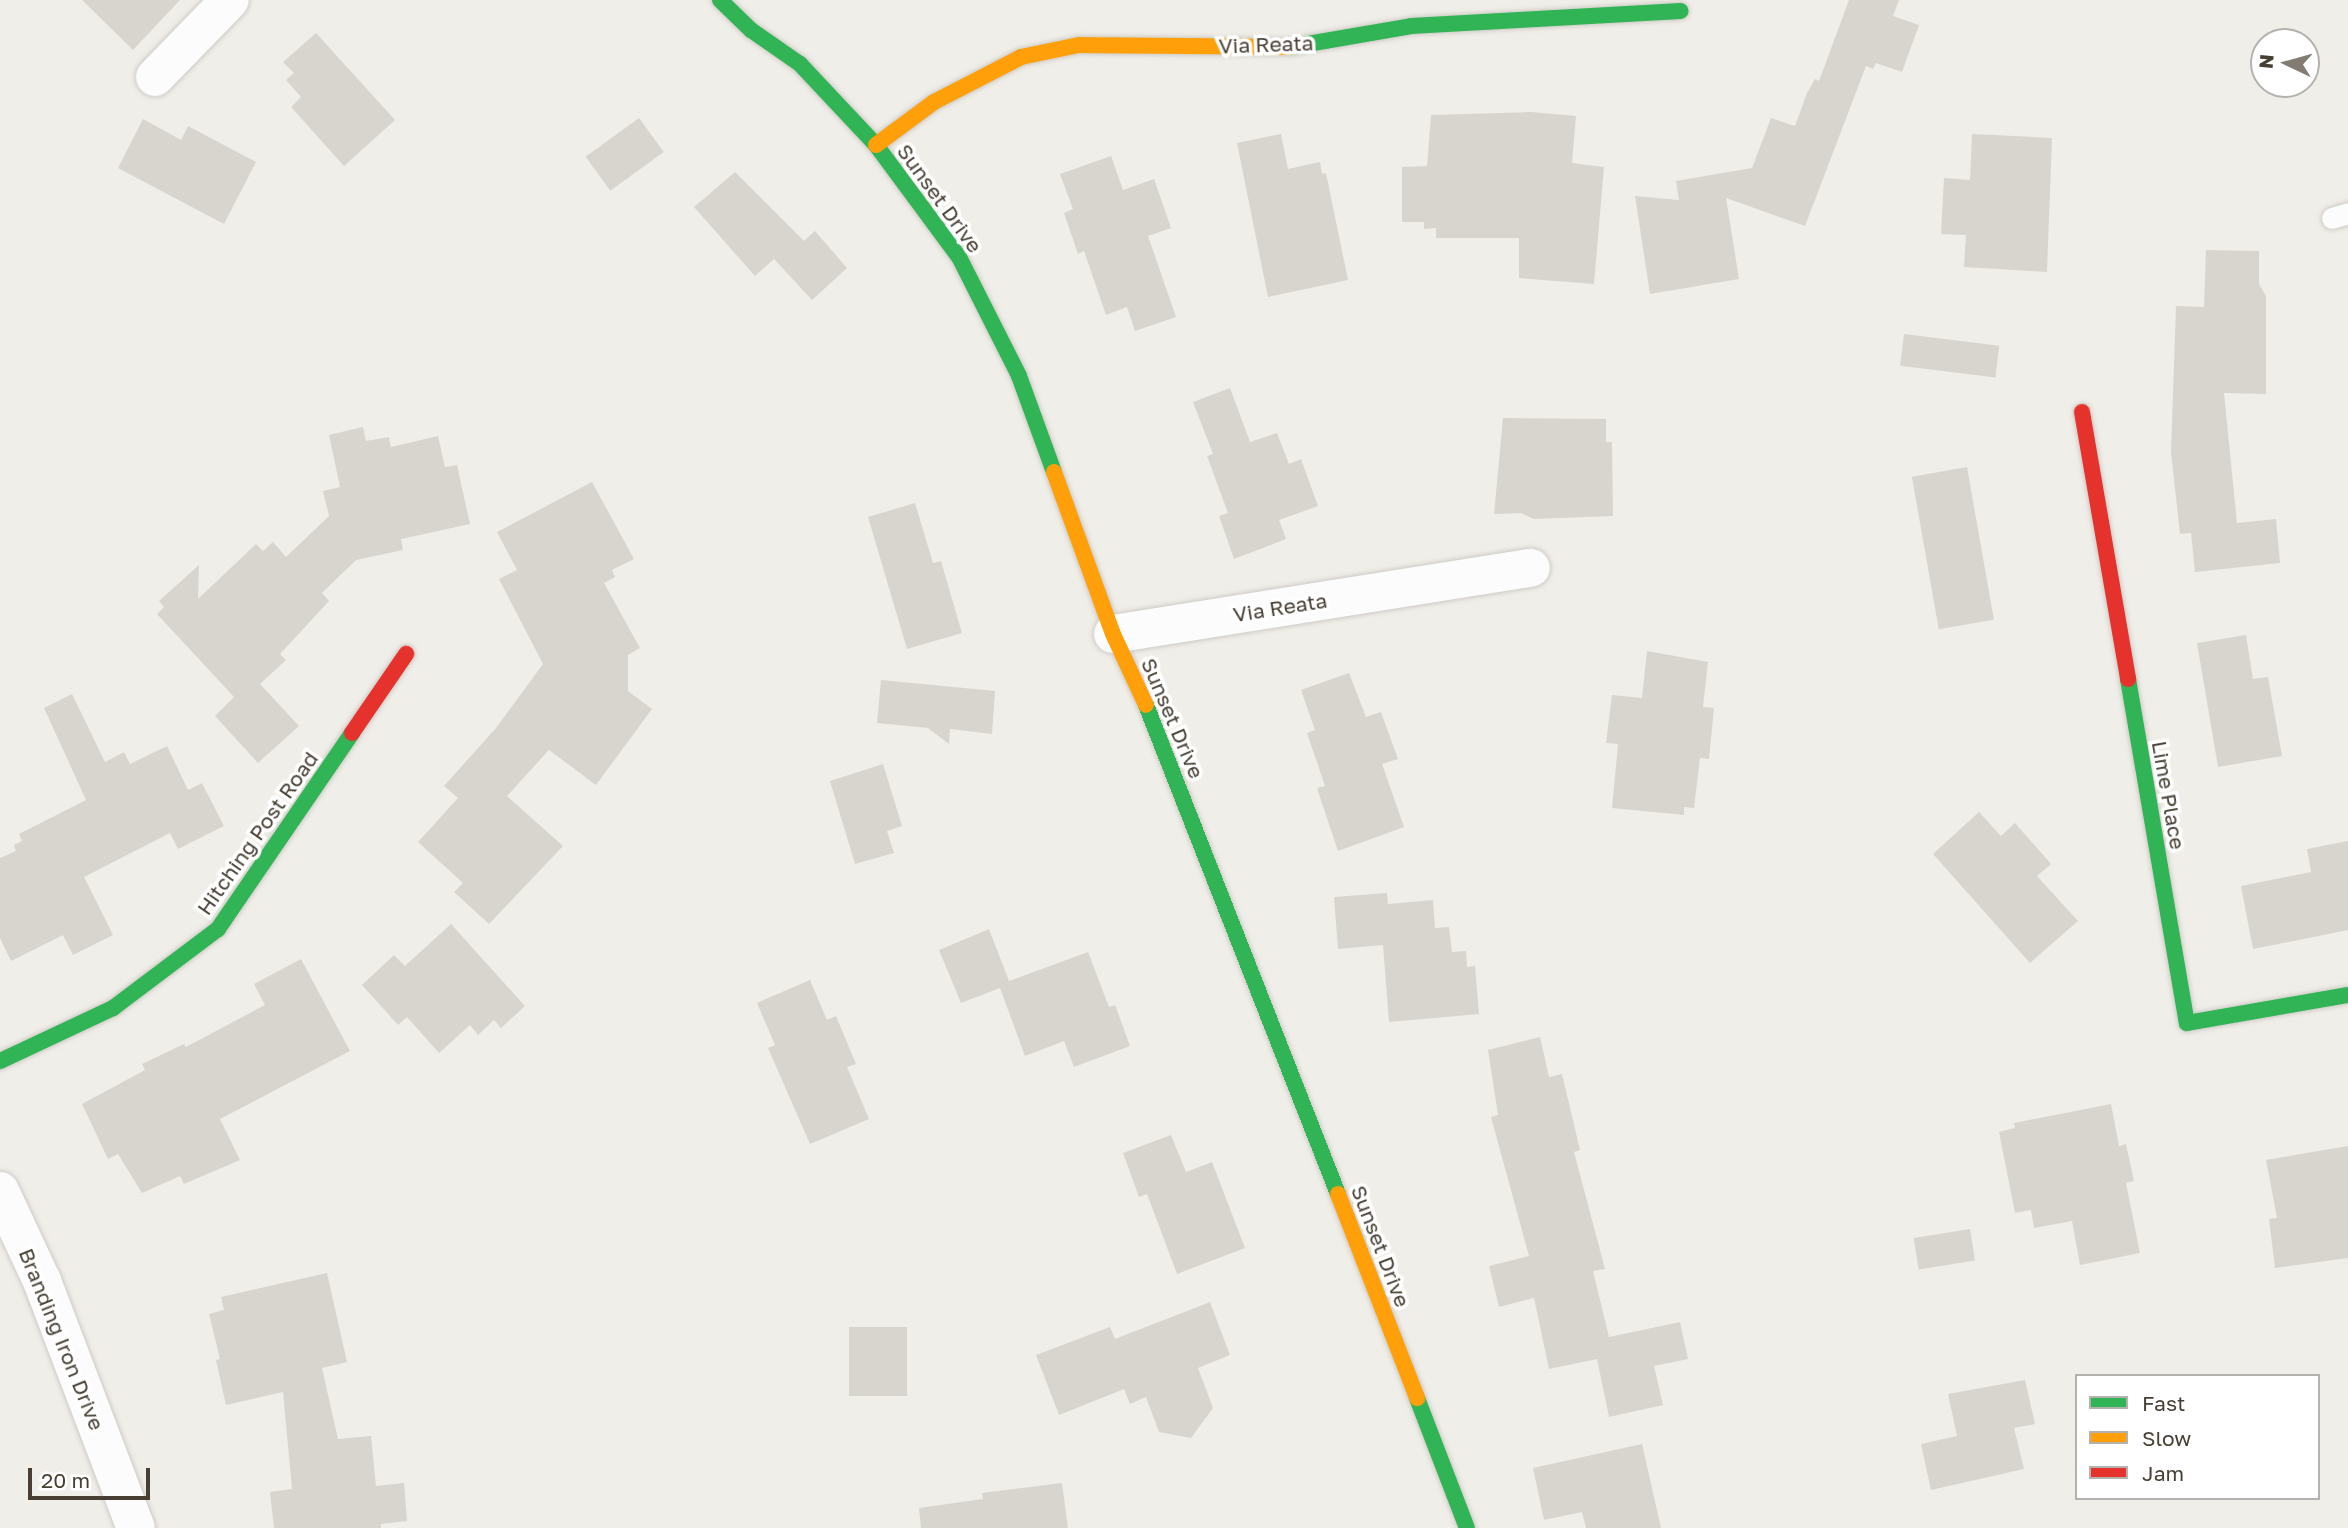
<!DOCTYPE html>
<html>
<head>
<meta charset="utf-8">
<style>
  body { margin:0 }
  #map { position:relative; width:2348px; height:1528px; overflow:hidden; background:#f0eee8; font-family:"Golos Text",sans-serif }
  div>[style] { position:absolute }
  .building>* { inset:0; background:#d8d5cf; transform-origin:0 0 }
  .roads { filter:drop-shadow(0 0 2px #cecbc6) drop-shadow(0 0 2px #cecbc6) }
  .lane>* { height:21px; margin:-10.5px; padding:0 10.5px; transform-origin:10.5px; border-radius:10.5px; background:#fdfcfc }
  .street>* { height:38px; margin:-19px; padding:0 19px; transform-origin:19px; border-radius:19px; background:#fdfcfc }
  .fast>* { height:16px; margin:-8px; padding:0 8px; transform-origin:8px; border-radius:8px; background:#30b455 }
  .slow>* { height:16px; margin:-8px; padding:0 8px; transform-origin:8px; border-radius:8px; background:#ff9f0a }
  .jam>* { height:16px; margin:-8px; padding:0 8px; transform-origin:8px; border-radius:8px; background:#e5322d }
  span { translate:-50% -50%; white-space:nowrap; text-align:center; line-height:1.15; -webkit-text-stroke:7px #fff; paint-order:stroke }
  .street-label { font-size:21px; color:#473f34 }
  .legend { position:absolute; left:2075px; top:1374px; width:245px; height:126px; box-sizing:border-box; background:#fff; border:2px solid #b5b2ae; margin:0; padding:9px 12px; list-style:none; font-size:21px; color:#473f34 }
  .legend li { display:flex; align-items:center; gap:14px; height:35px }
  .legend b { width:35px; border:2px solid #b5b2ae }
  .north { position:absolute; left:2250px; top:28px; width:70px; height:70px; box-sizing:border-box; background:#fff; border:2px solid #b5b2ae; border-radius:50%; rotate:275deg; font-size:19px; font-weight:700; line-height:28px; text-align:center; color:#473f34 }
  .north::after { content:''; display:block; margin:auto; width:24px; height:32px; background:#827c73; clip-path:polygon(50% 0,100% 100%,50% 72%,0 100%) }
  .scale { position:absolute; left:28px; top:1468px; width:122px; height:32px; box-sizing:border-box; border:4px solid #473f34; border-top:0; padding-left:9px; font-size:21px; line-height:24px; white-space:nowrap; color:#473f34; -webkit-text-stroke:5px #fff; paint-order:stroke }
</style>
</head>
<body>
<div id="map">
  <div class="building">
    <i style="clip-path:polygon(82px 0,180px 0,133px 50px)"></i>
    <i style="clip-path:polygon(1849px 0,1899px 0,1893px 16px,1919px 25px,1902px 72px,1876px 63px,1873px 69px,1866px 66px,1805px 226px,1726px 198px,1739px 279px,1650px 294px,1635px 196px,1679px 200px,1676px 181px,1752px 168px,1771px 118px,1795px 126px,1807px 93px,1815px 79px,1819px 81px)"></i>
    <i style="clip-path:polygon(316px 33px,395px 120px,344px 166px,291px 107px,301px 97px,286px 80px,294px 73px,283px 62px)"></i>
    <i style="clip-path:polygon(1531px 112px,1576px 116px,1572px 163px,1604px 167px,1594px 284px,1519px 278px,1519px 238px,1436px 238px,1436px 228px,1424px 229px,1424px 222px,1402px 222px,1402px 167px,1427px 166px,1431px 115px)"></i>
    <i style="left:639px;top:118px;width:42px;height:66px;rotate:54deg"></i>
    <i style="clip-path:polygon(143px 119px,181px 140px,188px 126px,256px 162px,224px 224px,118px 168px)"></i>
    <i style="clip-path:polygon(1281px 134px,1288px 169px,1320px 162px,1322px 174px,1326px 173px,1348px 280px,1268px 297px,1237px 143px)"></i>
    <i style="clip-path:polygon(1972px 134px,2052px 138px,2047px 272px,1964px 267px,1966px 235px,1941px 234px,1944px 178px,1970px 180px)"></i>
    <i style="clip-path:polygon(1111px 156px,1123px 190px,1154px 179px,1171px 228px,1148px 236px,1176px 317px,1135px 331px,1127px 307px,1106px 315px,1084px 251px,1078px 254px,1064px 213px,1073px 209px,1060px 174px)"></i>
    <i style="clip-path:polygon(735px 172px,804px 241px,815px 231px,847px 268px,812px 300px,774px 259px,755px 276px,694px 207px)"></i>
    <i style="clip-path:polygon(2206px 250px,2259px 251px,2259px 284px,2266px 296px,2266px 394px,2224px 393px,2237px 523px,2276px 519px,2280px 563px,2195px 572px,2191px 533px,2180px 534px,2171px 452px,2176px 306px,2204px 307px)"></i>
    <i style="left:1904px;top:334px;width:96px;height:32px;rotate:7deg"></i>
    <i style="clip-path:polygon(1230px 388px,1250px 442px,1277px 433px,1289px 464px,1301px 459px,1318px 506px,1279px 520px,1286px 539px,1234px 559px,1219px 516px,1228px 513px,1207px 456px,1213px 454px,1193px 402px)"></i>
    <i style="clip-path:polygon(1503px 418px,1606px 419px,1606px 442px,1612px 442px,1613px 516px,1534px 519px,1521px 513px,1494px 514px)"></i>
    <i style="clip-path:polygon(363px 427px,366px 441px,389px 437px,391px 447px,438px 436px,445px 467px,457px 465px,470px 524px,401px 539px,403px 550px,356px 560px,322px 593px,329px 601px,280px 654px,286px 660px,260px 684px,299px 726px,258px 763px,215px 716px,234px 697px,157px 614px,164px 607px,159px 601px,199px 565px,198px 599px,256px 544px,263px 551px,273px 542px,286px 557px,329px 516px,323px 491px,340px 487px,329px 435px)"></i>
    <i style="left:1967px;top:467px;width:155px;height:56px;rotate:80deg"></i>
    <i style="clip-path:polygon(592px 482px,634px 559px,612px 570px,615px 577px,604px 583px,640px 648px,628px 655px,628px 691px,652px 709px,596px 785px,549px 750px,507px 796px,563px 846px,489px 924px,454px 892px,463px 883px,418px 842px,458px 798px,444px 786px,496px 728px,543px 664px,499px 579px,517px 570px,497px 532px)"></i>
    <i style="clip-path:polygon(915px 503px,933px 563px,941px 561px,962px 633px,907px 649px,868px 517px)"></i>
    <i style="clip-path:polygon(2246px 635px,2253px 679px,2268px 677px,2282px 756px,2218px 767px,2197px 643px)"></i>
    <i style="clip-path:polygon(1647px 651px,1708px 662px,1703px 707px,1714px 708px,1709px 759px,1700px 758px,1694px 808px,1684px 807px,1684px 815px,1612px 808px,1618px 744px,1606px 743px,1612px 695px,1642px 698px)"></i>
    <i style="clip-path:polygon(1349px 673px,1366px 717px,1381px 712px,1398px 759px,1382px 764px,1404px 827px,1338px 851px,1317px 788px,1325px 786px,1307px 733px,1315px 730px,1301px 690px)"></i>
    <i style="clip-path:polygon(881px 680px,995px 691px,992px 734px,950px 729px,949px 744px,928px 728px,877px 723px)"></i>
    <i style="clip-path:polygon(72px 694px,105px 762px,124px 752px,130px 764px,167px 746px,188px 790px,202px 783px,224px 826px,178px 849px,170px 833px,84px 877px,113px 935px,73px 955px,63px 935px,11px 961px,0 938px,0 858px,16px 851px,14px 845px,22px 841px,19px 834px,86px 800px,44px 708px)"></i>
    <i style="clip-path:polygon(883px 764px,902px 826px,887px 831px,894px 853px,855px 864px,830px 781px)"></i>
    <i style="clip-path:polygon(1979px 812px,2001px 836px,2015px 823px,2051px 864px,2037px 876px,2078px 921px,2030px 963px,1933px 854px)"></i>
    <i style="clip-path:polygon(2348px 841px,2348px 930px,2253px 949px,2241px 886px,2311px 872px,2307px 849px)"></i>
    <i style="clip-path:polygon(1387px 893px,1388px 904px,1433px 900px,1435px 928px,1449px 927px,1452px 952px,1466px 951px,1467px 967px,1475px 966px,1479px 1014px,1389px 1022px,1383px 945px,1338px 949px,1334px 897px)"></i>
    <i style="clip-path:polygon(451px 924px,525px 1006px,501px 1028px,494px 1020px,478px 1035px,470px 1025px,439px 1053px,407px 1017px,398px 1025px,362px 985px,394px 955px,405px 966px)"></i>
    <i style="clip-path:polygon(989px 929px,1009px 981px,1088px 952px,1109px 1007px,1115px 1005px,1130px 1046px,1074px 1067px,1064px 1041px,1025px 1056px,1000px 988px,961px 1003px,939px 950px)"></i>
    <i style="clip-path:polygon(301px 959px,350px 1051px,220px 1119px,240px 1160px,184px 1184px,180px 1176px,142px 1193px,118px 1154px,108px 1159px,82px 1104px,145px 1070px,142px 1064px,184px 1044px,186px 1047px,265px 1005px,254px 984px)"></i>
    <i style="clip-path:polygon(810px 980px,827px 1020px,836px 1016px,856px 1064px,847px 1067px,869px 1119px,810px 1144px,768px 1048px,775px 1045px,757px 1003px)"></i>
    <i style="clip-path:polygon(1540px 1037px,1549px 1077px,1562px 1074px,1580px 1150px,1574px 1152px,1605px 1269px,1593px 1271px,1609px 1337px,1680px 1322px,1688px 1359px,1654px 1366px,1663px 1405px,1609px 1417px,1597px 1359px,1549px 1369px,1534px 1298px,1499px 1307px,1489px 1266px,1529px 1256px,1491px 1117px,1498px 1115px,1488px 1050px)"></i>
    <i style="clip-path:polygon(2111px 1104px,2119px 1146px,2126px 1144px,2134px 1181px,2126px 1183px,2140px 1253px,2080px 1265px,2072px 1221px,2034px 1228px,2031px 1210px,2015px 1213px,1999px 1132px,2015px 1128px,2014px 1123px)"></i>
    <i style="clip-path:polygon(1171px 1135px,1186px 1172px,1212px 1162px,1245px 1248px,1177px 1274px,1147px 1194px,1139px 1197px,1123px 1153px)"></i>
    <i style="clip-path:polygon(2348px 1146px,2348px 1258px,2275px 1268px,2269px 1219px,2277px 1218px,2266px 1160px)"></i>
    <i style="left:1970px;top:1229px;width:32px;height:57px;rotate:81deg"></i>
    <i style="clip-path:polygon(327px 1273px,347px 1362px,322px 1368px,338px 1439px,371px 1436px,376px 1486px,404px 1483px,407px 1521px,381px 1524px,381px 1528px,274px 1528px,270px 1492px,292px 1489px,283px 1392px,226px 1405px,216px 1360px,220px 1359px,209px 1314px,224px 1310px,221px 1297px)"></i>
    <i style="clip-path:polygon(1210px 1302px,1230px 1355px,1198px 1368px,1213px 1408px,1191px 1438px,1159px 1432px,1146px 1397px,1130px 1404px,1124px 1389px,1059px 1415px,1036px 1355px,1110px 1327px,1115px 1339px)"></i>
    <i style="left:849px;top:1327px;width:58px;height:69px"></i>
    <i style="clip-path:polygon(2025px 1380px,2035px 1424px,2014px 1428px,2024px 1469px,1931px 1490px,1921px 1444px,1957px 1436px,1948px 1394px)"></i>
    <i style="clip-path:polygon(1642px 1444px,1661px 1528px,1586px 1528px,1582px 1512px,1544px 1520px,1533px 1468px)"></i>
    <i style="clip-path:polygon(1062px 1483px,1068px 1528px,921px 1528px,919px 1508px,983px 1499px,982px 1493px)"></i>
  </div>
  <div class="roads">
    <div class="lane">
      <i style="left:2332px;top:218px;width:17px;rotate:-17deg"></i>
    </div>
    <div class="street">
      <i style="left:155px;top:77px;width:107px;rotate:-45.8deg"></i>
      <i style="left:1113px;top:634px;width:423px;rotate:-9deg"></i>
      <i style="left:0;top:1191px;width:99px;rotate:65deg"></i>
      <i style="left:42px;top:1281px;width:264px;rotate:69.2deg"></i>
    </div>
    <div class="fast">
      <i style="left:720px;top:0;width:43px;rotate:44.1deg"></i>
      <i style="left:751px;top:30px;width:60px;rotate:34.8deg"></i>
      <i style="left:800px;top:64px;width:111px;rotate:46.8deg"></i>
      <i style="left:876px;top:145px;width:139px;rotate:53.5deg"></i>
      <i style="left:959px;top:257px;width:133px;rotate:63.2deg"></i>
      <i style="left:1019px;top:376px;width:102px;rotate:70deg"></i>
      <i style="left:1290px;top:47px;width:123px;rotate:-9.8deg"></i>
      <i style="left:1411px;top:26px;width:270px;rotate:-3.2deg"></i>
      <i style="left:2128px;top:679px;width:349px;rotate:80.3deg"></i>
      <i style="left:2187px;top:1023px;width:163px;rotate:-9.9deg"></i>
      <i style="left:1146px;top:705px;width:525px;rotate:68.56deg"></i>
      <i style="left:0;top:1061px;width:125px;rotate:-25.1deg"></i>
      <i style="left:113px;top:1008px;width:131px;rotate:-37deg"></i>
      <i style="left:218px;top:929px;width:237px;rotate:-55.6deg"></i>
      <i style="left:1417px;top:1398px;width:139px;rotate:69deg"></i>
    </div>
    <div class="slow">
      <i style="left:876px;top:145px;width:72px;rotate:-36.6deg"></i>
      <i style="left:934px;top:102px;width:98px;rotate:-27.3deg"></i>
      <i style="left:1021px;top:57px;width:59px;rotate:-11.7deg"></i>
      <i style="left:1079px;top:45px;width:211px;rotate:0.5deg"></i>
      <i style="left:1054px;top:472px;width:172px;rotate:70deg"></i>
      <i style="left:1113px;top:634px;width:78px;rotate:65.1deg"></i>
      <i style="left:1338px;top:1194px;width:219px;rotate:68.8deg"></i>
    </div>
    <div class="jam">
      <i style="left:2082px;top:412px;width:271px;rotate:80.2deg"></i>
      <i style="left:352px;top:733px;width:96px;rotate:-55.6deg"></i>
    </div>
  </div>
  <div class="street-label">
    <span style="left:1266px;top:44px;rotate:-2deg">Via Reata</span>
    <span style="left:940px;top:198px;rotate:54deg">Sunset Drive</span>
    <span style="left:1280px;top:607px;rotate:-9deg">Via Reata</span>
    <span style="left:1173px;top:718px;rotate:67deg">Sunset Drive</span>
    <span style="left:2169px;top:795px;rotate:80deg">Lime Place</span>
    <span style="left:257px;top:833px;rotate:-55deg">Hitching Post Road</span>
    <span style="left:1381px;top:1246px;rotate:69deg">Sunset Drive</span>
    <span style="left:62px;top:1339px;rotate:68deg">Branding Iron Drive</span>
  </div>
  <ul class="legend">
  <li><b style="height:9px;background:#30b455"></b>Fast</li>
  <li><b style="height:9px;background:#ff9f0a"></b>Slow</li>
  <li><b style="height:9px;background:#e5322d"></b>Jam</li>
  </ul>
  <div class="north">N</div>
  <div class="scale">20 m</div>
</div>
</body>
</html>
